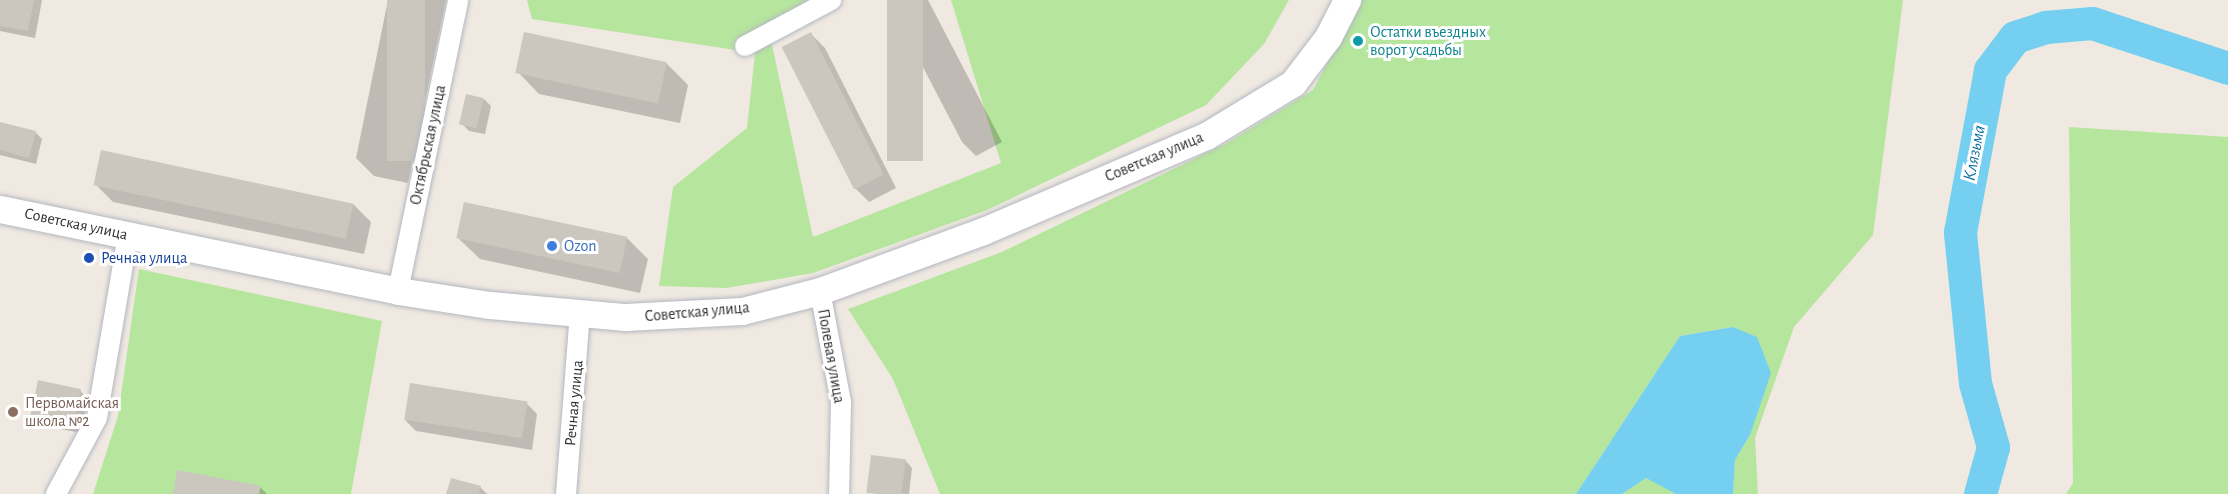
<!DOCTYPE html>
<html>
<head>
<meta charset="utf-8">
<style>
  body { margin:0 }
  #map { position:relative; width:2228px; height:494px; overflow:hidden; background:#efe9e1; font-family:"Alegreya Sans",sans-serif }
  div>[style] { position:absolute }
  .green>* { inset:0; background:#b6e59e }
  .water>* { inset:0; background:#75cff0 }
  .shadow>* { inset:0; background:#0003 }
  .river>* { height:33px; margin:-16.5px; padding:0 16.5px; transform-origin:16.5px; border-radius:16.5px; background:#75cff0 }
  .building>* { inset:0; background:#cbc7bf; transform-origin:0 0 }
  .roads { filter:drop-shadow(0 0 2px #b4b7c1) drop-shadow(0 0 2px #b4b7c1) }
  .minor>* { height:20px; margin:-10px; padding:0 10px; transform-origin:10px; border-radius:10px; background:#fff }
  .secondary>* { height:27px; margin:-13.5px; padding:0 13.5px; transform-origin:13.5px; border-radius:13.5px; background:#fff }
  .dots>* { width:16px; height:16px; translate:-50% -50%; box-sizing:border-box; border:3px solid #fff; border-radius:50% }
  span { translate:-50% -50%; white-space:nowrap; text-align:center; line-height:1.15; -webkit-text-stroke:6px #fff; paint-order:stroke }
  .culture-label { font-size:16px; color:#0d838f }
  .left { translate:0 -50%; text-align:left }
  .street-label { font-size:16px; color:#2e2e2e }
  .shop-label { font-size:16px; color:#366cbe }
  .transit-label { font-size:16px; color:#164399 }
  .education-label { font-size:16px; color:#785e54 }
  .water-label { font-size:18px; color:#0d6fa3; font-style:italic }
</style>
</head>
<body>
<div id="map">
  <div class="green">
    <i style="clip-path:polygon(527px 0,809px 0,768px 26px,813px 237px,1001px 163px,951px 0,1289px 0,1264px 44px,1206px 105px,987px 210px,813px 273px,727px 288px,659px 286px,673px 187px,747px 128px,755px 53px,532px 19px)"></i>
    <i style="clip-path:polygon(1360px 0,1903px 0,1873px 235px,1794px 327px,1755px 438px,1758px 494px,1733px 494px,1735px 460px,1750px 435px,1733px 327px,1680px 336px,1576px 494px,940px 494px,893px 379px,848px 309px,1002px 252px,1227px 143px,1313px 90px)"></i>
    <i style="clip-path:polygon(2069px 127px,2228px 137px,2228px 494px,2066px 494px,2073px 483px)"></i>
    <i style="clip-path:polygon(139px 269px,382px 321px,351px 494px,93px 494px,118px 416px)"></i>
    <i style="clip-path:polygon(1646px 478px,1676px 492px,1676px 494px,1622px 494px)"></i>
  </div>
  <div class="water">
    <i style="clip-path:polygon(1733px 327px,1757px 337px,1771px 373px,1750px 435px,1735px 460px,1733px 494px,1676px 494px,1646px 478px,1622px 494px,1576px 494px,1680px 336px)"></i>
  </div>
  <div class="shadow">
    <i style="clip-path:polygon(0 0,42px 0,35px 38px,0 31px)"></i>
    <i style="clip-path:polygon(388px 0,446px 0,408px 183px,374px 176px,356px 158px)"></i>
    <i style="clip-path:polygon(888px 0,928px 0,1002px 142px,976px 156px,962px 142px)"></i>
    <i style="clip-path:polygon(811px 34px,825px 48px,896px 188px,869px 202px,855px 188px)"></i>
    <i style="clip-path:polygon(666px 63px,688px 85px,680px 123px,539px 94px,518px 72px)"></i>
    <i style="clip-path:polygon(484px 99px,491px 106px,485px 134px,469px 131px,461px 123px)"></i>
    <i style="clip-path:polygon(0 123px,35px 132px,42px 139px,36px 164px,0 155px)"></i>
    <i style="clip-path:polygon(95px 184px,353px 204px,371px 222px,364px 254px,113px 202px)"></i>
    <i style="clip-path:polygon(626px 237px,648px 259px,640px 293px,480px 259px,458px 238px)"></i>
    <i style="clip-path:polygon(80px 391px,88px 398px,81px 433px,40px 425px,33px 417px)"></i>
    <i style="clip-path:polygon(526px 403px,537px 414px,532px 450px,416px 431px,405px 420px)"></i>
    <i style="clip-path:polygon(905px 460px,912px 468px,909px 494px,868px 492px)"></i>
    <i style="clip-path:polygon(260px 487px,267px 494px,174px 494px)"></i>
    <i style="clip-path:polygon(480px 487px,487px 494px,448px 494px)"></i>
  </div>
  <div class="river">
    <i style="left:1980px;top:494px;width:49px;rotate:-74.5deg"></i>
    <i style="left:1993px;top:447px;width:66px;rotate:-105.7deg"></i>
    <i style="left:1975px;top:383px;width:152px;rotate:-95.7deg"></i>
    <i style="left:1960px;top:232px;width:165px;rotate:-79.5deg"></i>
    <i style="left:1990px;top:70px;width:41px;rotate:-52.9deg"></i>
    <i style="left:2015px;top:37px;width:33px;rotate:-18deg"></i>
    <i style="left:2046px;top:27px;width:46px;rotate:-5deg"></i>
    <i style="left:2092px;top:23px;width:143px;rotate:18.3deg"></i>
  </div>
  <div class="building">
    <i style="clip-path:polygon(0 0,34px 0,28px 31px,0 26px)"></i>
    <i style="left:387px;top:0;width:38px;height:161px"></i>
    <i style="left:887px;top:0;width:36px;height:161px"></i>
    <i style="left:524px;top:32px;width:146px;height:42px;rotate:12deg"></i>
    <i style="left:811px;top:32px;width:160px;height:33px;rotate:63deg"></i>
    <i style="left:466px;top:94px;width:18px;height:31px;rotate:13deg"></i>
    <i style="clip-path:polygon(0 122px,36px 131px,29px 158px,0 150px)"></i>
    <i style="left:101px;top:150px;width:258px;height:36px;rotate:12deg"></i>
    <i style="left:464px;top:202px;width:167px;height:37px;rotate:12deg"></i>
    <i style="left:38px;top:380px;width:44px;height:39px;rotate:12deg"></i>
    <i style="left:410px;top:383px;width:119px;height:37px;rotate:9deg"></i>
    <i style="left:871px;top:455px;width:35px;height:38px;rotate:7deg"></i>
    <i style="clip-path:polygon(177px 470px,261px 486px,259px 494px,173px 494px)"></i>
    <i style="clip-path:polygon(451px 478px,481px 486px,479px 494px,446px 494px)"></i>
  </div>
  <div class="roads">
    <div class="minor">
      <i style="left:745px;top:46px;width:98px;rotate:-28.1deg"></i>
      <i style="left:398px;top:291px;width:297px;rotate:-78.3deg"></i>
      <i style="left:820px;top:291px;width:113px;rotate:79.3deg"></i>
      <i style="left:841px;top:402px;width:92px;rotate:91.2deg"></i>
      <i style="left:56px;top:494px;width:86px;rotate:-61.7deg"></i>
      <i style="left:97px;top:418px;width:186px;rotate:-80.4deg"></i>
      <i style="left:566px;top:494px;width:182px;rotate:-85.6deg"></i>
    </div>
    <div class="secondary">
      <i style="left:0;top:209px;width:406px;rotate:11.6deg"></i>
      <i style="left:398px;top:291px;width:93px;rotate:8.7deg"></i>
      <i style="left:490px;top:305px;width:136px;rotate:5.1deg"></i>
      <i style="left:625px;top:317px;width:117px;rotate:-2.9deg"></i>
      <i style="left:742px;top:311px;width:81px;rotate:-14.4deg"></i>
      <i style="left:820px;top:291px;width:174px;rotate:-20.2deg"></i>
      <i style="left:983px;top:231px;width:242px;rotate:-23.1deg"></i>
      <i style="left:1206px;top:136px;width:102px;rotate:-31.3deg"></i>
      <i style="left:1293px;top:83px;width:58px;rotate:-52.7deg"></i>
      <i style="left:1328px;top:37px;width:42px;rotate:-62.8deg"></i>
    </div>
  </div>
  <div class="dots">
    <i style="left:1358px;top:41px;background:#0f9aa8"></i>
    <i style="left:552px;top:246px;background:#3f7fe0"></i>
    <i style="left:89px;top:258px;background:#1a4fb4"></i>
    <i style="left:13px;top:412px;background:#8d6e63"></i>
  </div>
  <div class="culture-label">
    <span class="left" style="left:1370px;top:41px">Остатки въездных<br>ворот усадьбы</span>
  </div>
  <div class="street-label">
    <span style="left:428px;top:145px;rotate:-78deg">Октябрьская улица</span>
    <span style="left:1154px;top:157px;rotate:-23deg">Советская улица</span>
    <span style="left:76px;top:224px;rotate:12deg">Советская улица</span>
    <span style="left:697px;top:312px;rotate:-5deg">Советская улица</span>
    <span style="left:831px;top:356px;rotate:80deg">Полевая улица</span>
    <span style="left:574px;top:403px;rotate:-85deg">Речная улица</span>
  </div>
  <div class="shop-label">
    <span class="left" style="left:564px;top:246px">Ozon</span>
  </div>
  <div class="transit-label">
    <span class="left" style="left:101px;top:258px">Речная улица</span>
  </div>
  <div class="education-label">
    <span class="left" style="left:25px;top:412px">Первомайская<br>школа №2</span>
  </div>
  <div class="water-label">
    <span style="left:1975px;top:153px;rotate:-79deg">Клязьма</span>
  </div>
</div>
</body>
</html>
